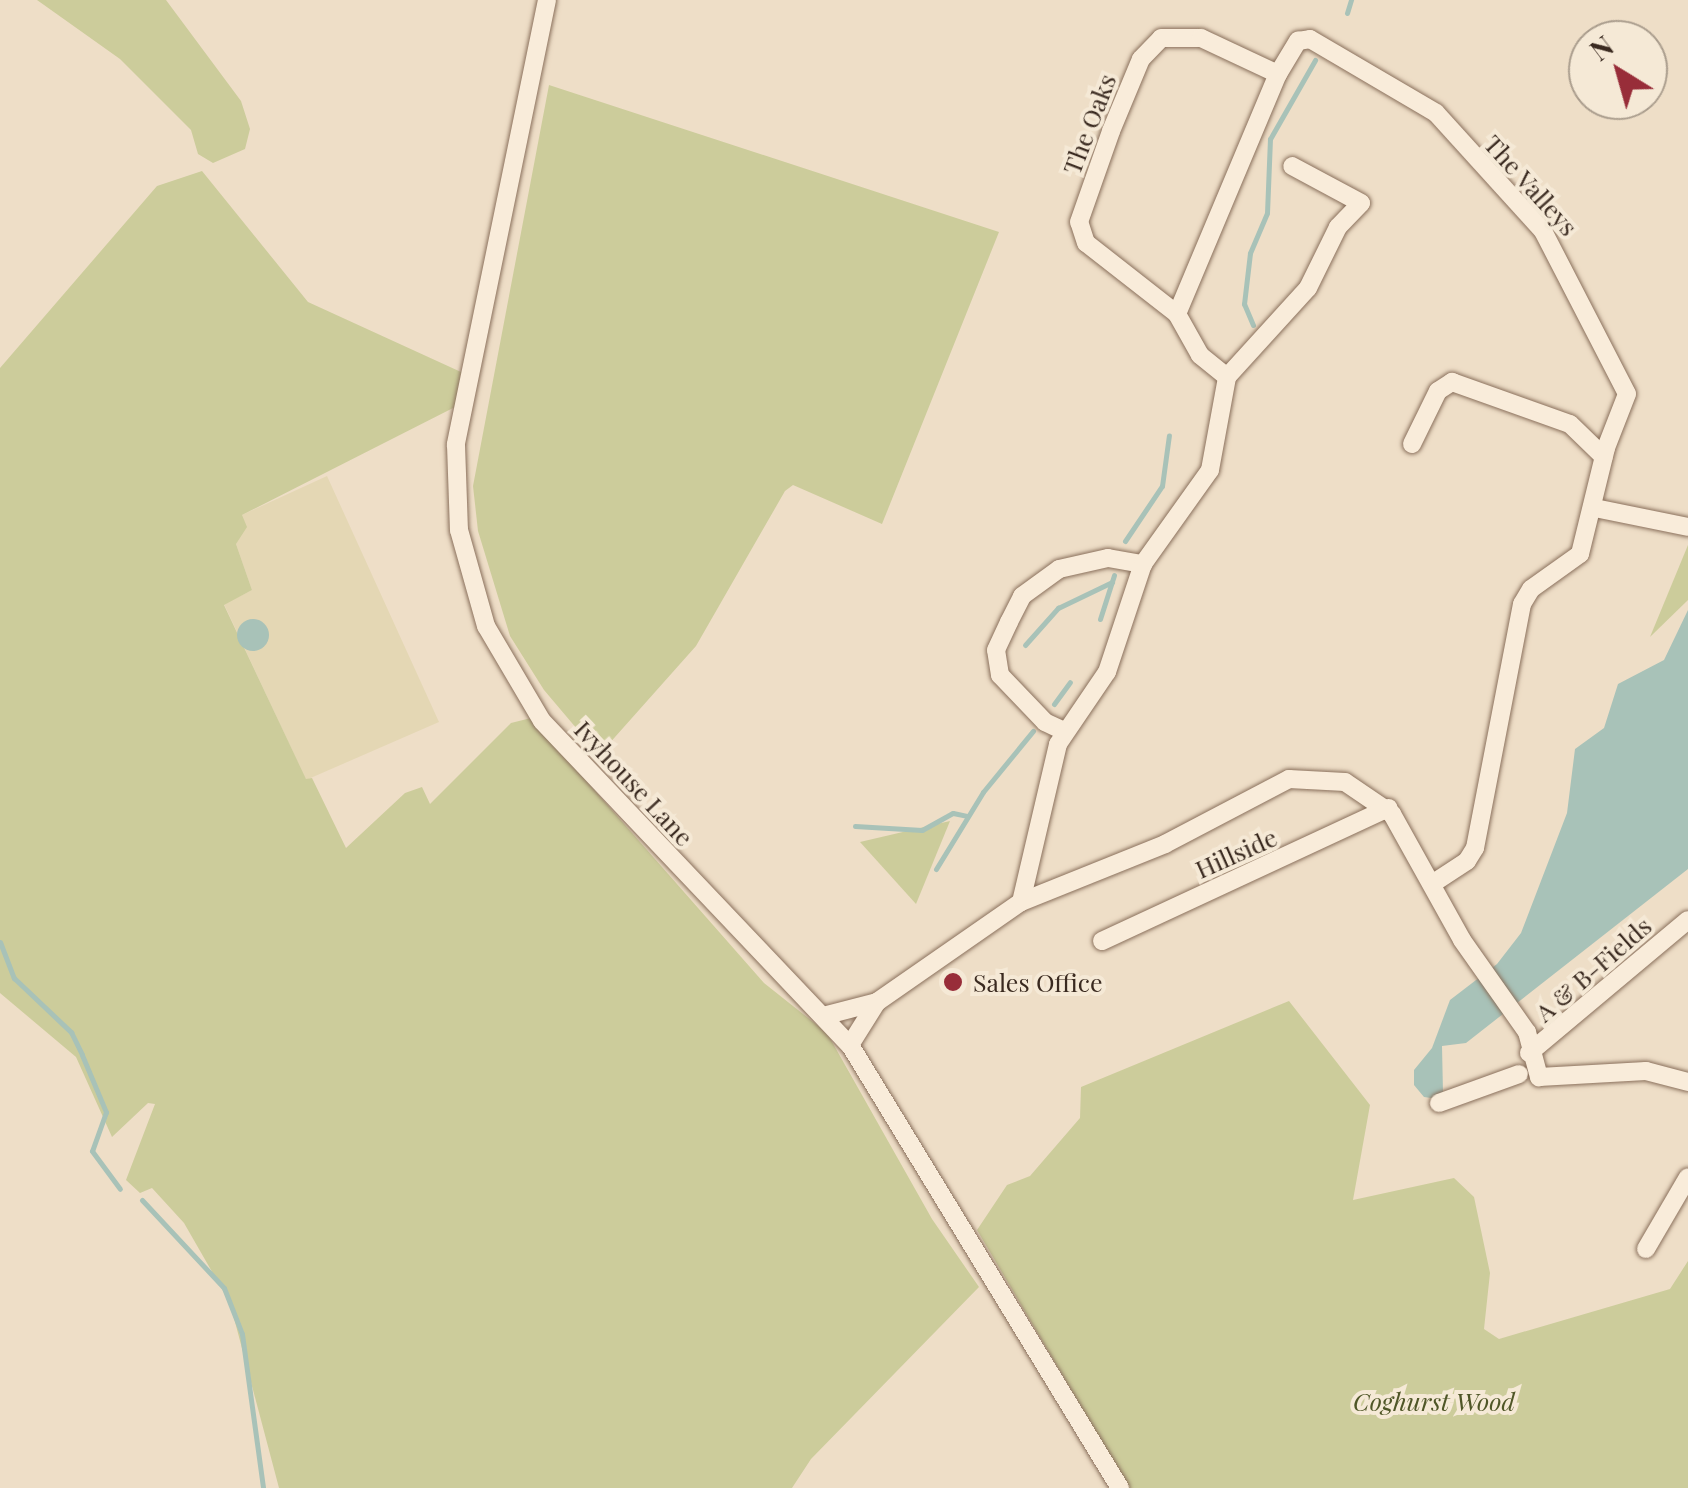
<!DOCTYPE html>
<html>
<head>
<meta charset="utf-8">
<style>
  body { margin:0 }
  #map { position:relative; width:1688px; height:1488px; overflow:hidden; background:#eedec7; font-family:"Playfair Display",serif }
  div>[style] { position:absolute }
  .farmland>* { inset:0; background:#e4d7b4 }
  .green>* { inset:0; background:#cccc9b }
  .water>* { inset:0; background:#a8c2b8 }
  .round { border-radius:50% }
  .stream>* { height:5px; margin:-2.5px; padding:0 2.5px; transform-origin:2.5px; border-radius:2.5px; background:#a8c2b8 }
  .roads { filter:drop-shadow(0 0 2px #8a705c) drop-shadow(0 0 2px #8a705c) }
  .minor>* { height:18px; margin:-9px; padding:0 9px; transform-origin:9px; border-radius:9px; background:#f9ecda }
  .dots>* { width:28px; height:28px; translate:-50% -50%; box-sizing:border-box; border:5px solid #f5e9d6; border-radius:50% }
  span { translate:-50% -50%; white-space:nowrap; text-align:center; line-height:1.15; -webkit-text-stroke:8px #f5e9d6; paint-order:stroke }
  .street-label { font-size:25px; color:#3a2a20 }
  .poi-label { font-size:25px; color:#3a2a20 }
  .left { translate:0 -50%; text-align:left }
  .park-label { font-size:25px; color:#4f5627; font-style:italic }
  .north { position:absolute; left:1568px; top:20px; width:100px; height:100px; box-sizing:border-box; background:#f5e9d6; border:2px solid #aa9d8d; border-radius:50%; rotate:323deg; font-size:28px; font-weight:700; line-height:40px; text-align:center; color:#3a2a20 }
  .north::after { content:''; display:block; margin:auto; width:35px; height:45px; background:#982d39; clip-path:polygon(50% 0,100% 100%,50% 72%,0 100%) }
</style>
</head>
<body>
<div id="map">
  <div class="farmland">
    <i style="clip-path:polygon(327px 476px,439px 722px,306px 780px,224px 604px,252px 590px,236px 544px,242px 515px)"></i>
  </div>
  <div class="green">
    <i style="clip-path:polygon(37px 0,166px 0,241px 101px,250px 129px,245px 149px,213px 163px,198px 154px,191px 130px,120px 59px)"></i>
    <i style="clip-path:polygon(549px 85px,999px 232px,882px 524px,793px 485px,785px 491px,696px 646px,599px 755px,544px 690px,510px 636px,478px 531px,473px 486px)"></i>
    <i style="clip-path:polygon(202px 171px,308px 302px,461px 372px,455px 407px,242px 515px,247px 527px,236px 544px,252px 590px,224px 605px,306px 779px,312px 778px,346px 848px,405px 793px,422px 787px,430px 804px,511px 723px,531px 718px,764px 983px,827px 1033px,932px 1219px,979px 1287px,811px 1459px,792px 1488px,279px 1488px,230px 1303px,184px 1223px,152px 1188px,140px 1193px,126px 1180px,155px 1104px,148px 1103px,112px 1137px,76px 1057px,0 993px,0 368px,157px 186px)"></i>
    <i style="clip-path:polygon(1688px 545px,1688px 600px,1650px 637px)"></i>
    <i style="clip-path:polygon(950px 821px,916px 904px,860px 842px)"></i>
    <i style="clip-path:polygon(1289px 1001px,1370px 1105px,1353px 1200px,1454px 1178px,1474px 1197px,1490px 1273px,1484px 1329px,1499px 1339px,1670px 1289px,1688px 1261px,1688px 1488px,1129px 1488px,977px 1230px,1007px 1185px,1030px 1176px,1080px 1118px,1081px 1087px)"></i>
  </div>
  <div class="water">
    <i style="clip-path:polygon(1688px 610px,1688px 869px,1466px 1043px,1442px 1046px,1443px 1093px,1438px 1099px,1424px 1097px,1414px 1085px,1414px 1070px,1432px 1048px,1450px 1000px,1497px 964px,1521px 933px,1567px 813px,1575px 749px,1604px 728px,1618px 684px,1664px 660px)"></i>
    <i class="round" style="left:237px;top:619px;width:32px;height:32px"></i>
  </div>
  <div class="stream">
    <i style="left:1347px;top:13px;width:14px;rotate:-73deg"></i>
    <i style="left:1253px;top:325px;width:23px;rotate:-113deg"></i>
    <i style="left:1244px;top:304px;width:51px;rotate:-83.3deg"></i>
    <i style="left:1250px;top:253px;width:43px;rotate:-67deg"></i>
    <i style="left:1267px;top:213px;width:74px;rotate:-87.7deg"></i>
    <i style="left:1270px;top:139px;width:91px;rotate:-60.3deg"></i>
    <i style="left:1125px;top:541px;width:66px;rotate:-56.1deg"></i>
    <i style="left:1162px;top:486px;width:51px;rotate:-82.2deg"></i>
    <i style="left:1100px;top:619px;width:46px;rotate:-72.3deg"></i>
    <i style="left:1025px;top:645px;width:50px;rotate:-48.3deg"></i>
    <i style="left:1058px;top:608px;width:60px;rotate:-25.7deg"></i>
    <i style="left:1054px;top:704px;width:27px;rotate:-54deg"></i>
    <i style="left:855px;top:826px;width:67px;rotate:3.4deg"></i>
    <i style="left:922px;top:830px;width:35px;rotate:-29deg"></i>
    <i style="left:953px;top:813px;width:14px;rotate:12deg"></i>
    <i style="left:936px;top:869px;width:90px;rotate:-58.6deg"></i>
    <i style="left:983px;top:792px;width:79px;rotate:-50.7deg"></i>
    <i style="left:0;top:942px;width:39px;rotate:69deg"></i>
    <i style="left:14px;top:978px;width:79px;rotate:43.5deg"></i>
    <i style="left:71px;top:1032px;width:25px;rotate:64deg"></i>
    <i style="left:82px;top:1055px;width:62px;rotate:67.2deg"></i>
    <i style="left:106px;top:1112px;width:41px;rotate:109.7deg"></i>
    <i style="left:92px;top:1151px;width:47px;rotate:53.6deg"></i>
    <i style="left:142px;top:1200px;width:120px;rotate:47deg"></i>
    <i style="left:224px;top:1288px;width:49px;rotate:68.6deg"></i>
    <i style="left:242px;top:1334px;width:155px;rotate:82.2deg"></i>
  </div>
  <div class="roads">
    <div class="minor">
      <i style="left:547px;top:0;width:454px;rotate:101.6deg"></i>
      <i style="left:456px;top:445px;width:85px;rotate:88deg"></i>
      <i style="left:459px;top:530px;width:100px;rotate:74.3deg"></i>
      <i style="left:486px;top:626px;width:110px;rotate:59.5deg"></i>
      <i style="left:542px;top:721px;width:447px;rotate:46.5deg"></i>
      <i style="left:850px;top:1045px;width:519px;rotate:58.64deg"></i>
      <i style="left:1177px;top:314px;width:115px;rotate:-142deg"></i>
      <i style="left:1086px;top:243px;width:22px;rotate:-108deg"></i>
      <i style="left:1079px;top:222px;width:96px;rotate:-70.6deg"></i>
      <i style="left:1111px;top:131px;width:78px;rotate:-67.4deg"></i>
      <i style="left:1141px;top:59px;width:29px;rotate:-46deg"></i>
      <i style="left:1161px;top:38px;width:40px"></i>
      <i style="left:1201px;top:38px;width:85px;rotate:25.1deg"></i>
      <i style="left:1227px;top:377px;width:120px;rotate:-47.7deg"></i>
      <i style="left:1308px;top:288px;width:68px;rotate:-63.8deg"></i>
      <i style="left:1338px;top:227px;width:33px;rotate:-46deg"></i>
      <i style="left:1361px;top:203px;width:78px;rotate:-151.8deg"></i>
      <i style="left:1412px;top:444px;width:59px;rotate:-63.9deg"></i>
      <i style="left:1438px;top:391px;width:17px;rotate:-33deg"></i>
      <i style="left:1452px;top:382px;width:125px;rotate:19.6deg"></i>
      <i style="left:1570px;top:424px;width:47px;rotate:44.1deg"></i>
      <i style="left:1595px;top:508px;width:95px;rotate:11.5deg"></i>
      <i style="left:1064px;top:731px;width:21px;rotate:-155deg"></i>
      <i style="left:1045px;top:722px;width:65px;rotate:-133.8deg"></i>
      <i style="left:1000px;top:675px;width:25px;rotate:-99deg"></i>
      <i style="left:996px;top:650px;width:31px;rotate:-65deg"></i>
      <i style="left:1009px;top:622px;width:29px;rotate:-63deg"></i>
      <i style="left:1022px;top:596px;width:46px;rotate:-36.1deg"></i>
      <i style="left:1059px;top:569px;width:50px;rotate:-12.7deg"></i>
      <i style="left:1108px;top:558px;width:36px;rotate:10deg"></i>
      <i style="left:1021px;top:902px;width:155px;rotate:-21.9deg"></i>
      <i style="left:1165px;top:844px;width:140px;rotate:-27.7deg"></i>
      <i style="left:1289px;top:779px;width:56px;rotate:3.1deg"></i>
      <i style="left:1345px;top:782px;width:57px;rotate:34.2deg"></i>
      <i style="left:1392px;top:814px;width:144px;rotate:60.9deg"></i>
      <i style="left:1462px;top:940px;width:113px;rotate:54.8deg"></i>
      <i style="left:1527px;top:1032px;width:47px;rotate:75.1deg"></i>
      <i style="left:1539px;top:1077px;width:107px;rotate:-3.2deg"></i>
      <i style="left:1646px;top:1071px;width:43px;rotate:14.7deg"></i>
      <i style="left:1102px;top:941px;width:316px;rotate:-24.9deg"></i>
      <i style="left:827px;top:1015px;width:52px;rotate:-14.6deg"></i>
      <i style="left:877px;top:1002px;width:175px;rotate:-34.8deg"></i>
      <i style="left:1021px;top:902px;width:162px;rotate:-76.8deg"></i>
      <i style="left:1058px;top:744px;width:87px;rotate:-55.8deg"></i>
      <i style="left:1107px;top:672px;width:114px;rotate:-71.6deg"></i>
      <i style="left:1143px;top:564px;width:115px;rotate:-54.5deg"></i>
      <i style="left:1210px;top:470px;width:95px;rotate:-79.6deg"></i>
      <i style="left:1227px;top:377px;width:35px;rotate:-141deg"></i>
      <i style="left:1200px;top:355px;width:47px;rotate:-119.3deg"></i>
      <i style="left:1177px;top:314px;width:260px;rotate:-67.2deg"></i>
      <i style="left:1278px;top:74px;width:39px;rotate:-59deg"></i>
      <i style="left:1298px;top:41px;width:12px;rotate:-9deg"></i>
      <i style="left:1310px;top:39px;width:146px;rotate:30.4deg"></i>
      <i style="left:1436px;top:113px;width:159px;rotate:47.8deg"></i>
      <i style="left:1543px;top:231px;width:183px;rotate:62.7deg"></i>
      <i style="left:1627px;top:394px;width:58px;rotate:111.3deg"></i>
      <i style="left:1606px;top:448px;width:109px;rotate:103.8deg"></i>
      <i style="left:1580px;top:554px;width:60px;rotate:144.5deg"></i>
      <i style="left:1531px;top:589px;width:17px;rotate:121deg"></i>
      <i style="left:1522px;top:604px;width:248px;rotate:100.9deg"></i>
      <i style="left:1475px;top:848px;width:15px;rotate:122deg"></i>
      <i style="left:1467px;top:861px;width:42px;rotate:146.7deg"></i>
      <i style="left:850px;top:1045px;width:51px;rotate:-57.9deg"></i>
      <i style="left:1529px;top:1053px;width:207px;rotate:-39.9deg"></i>
      <i style="left:1439px;top:1103px;width:85px;rotate:-19.9deg"></i>
      <i style="left:1646px;top:1249px;width:83px;rotate:-59.7deg"></i>
    </div>
  </div>
  <div class="dots">
    <i style="left:953px;top:982px;background:#982d39"></i>
  </div>
  <div class="street-label">
    <span style="left:1089px;top:124px;rotate:-69deg">The Oaks</span>
    <span style="left:1531px;top:185px;rotate:48deg">The Valleys</span>
    <span style="left:634px;top:783px;rotate:47deg">Ivyhouse Lane</span>
    <span style="left:1236px;top:853px;rotate:-24deg">Hillside</span>
    <span style="left:1593px;top:969px;rotate:-41deg">A &amp; B-Fields</span>
  </div>
  <div class="poi-label">
    <span class="left" style="left:973px;top:982px">Sales Office</span>
  </div>
  <div class="park-label">
    <span style="left:1434px;top:1401px">Coghurst Wood</span>
  </div>
  <div class="north">N</div>
</div>
</body>
</html>
